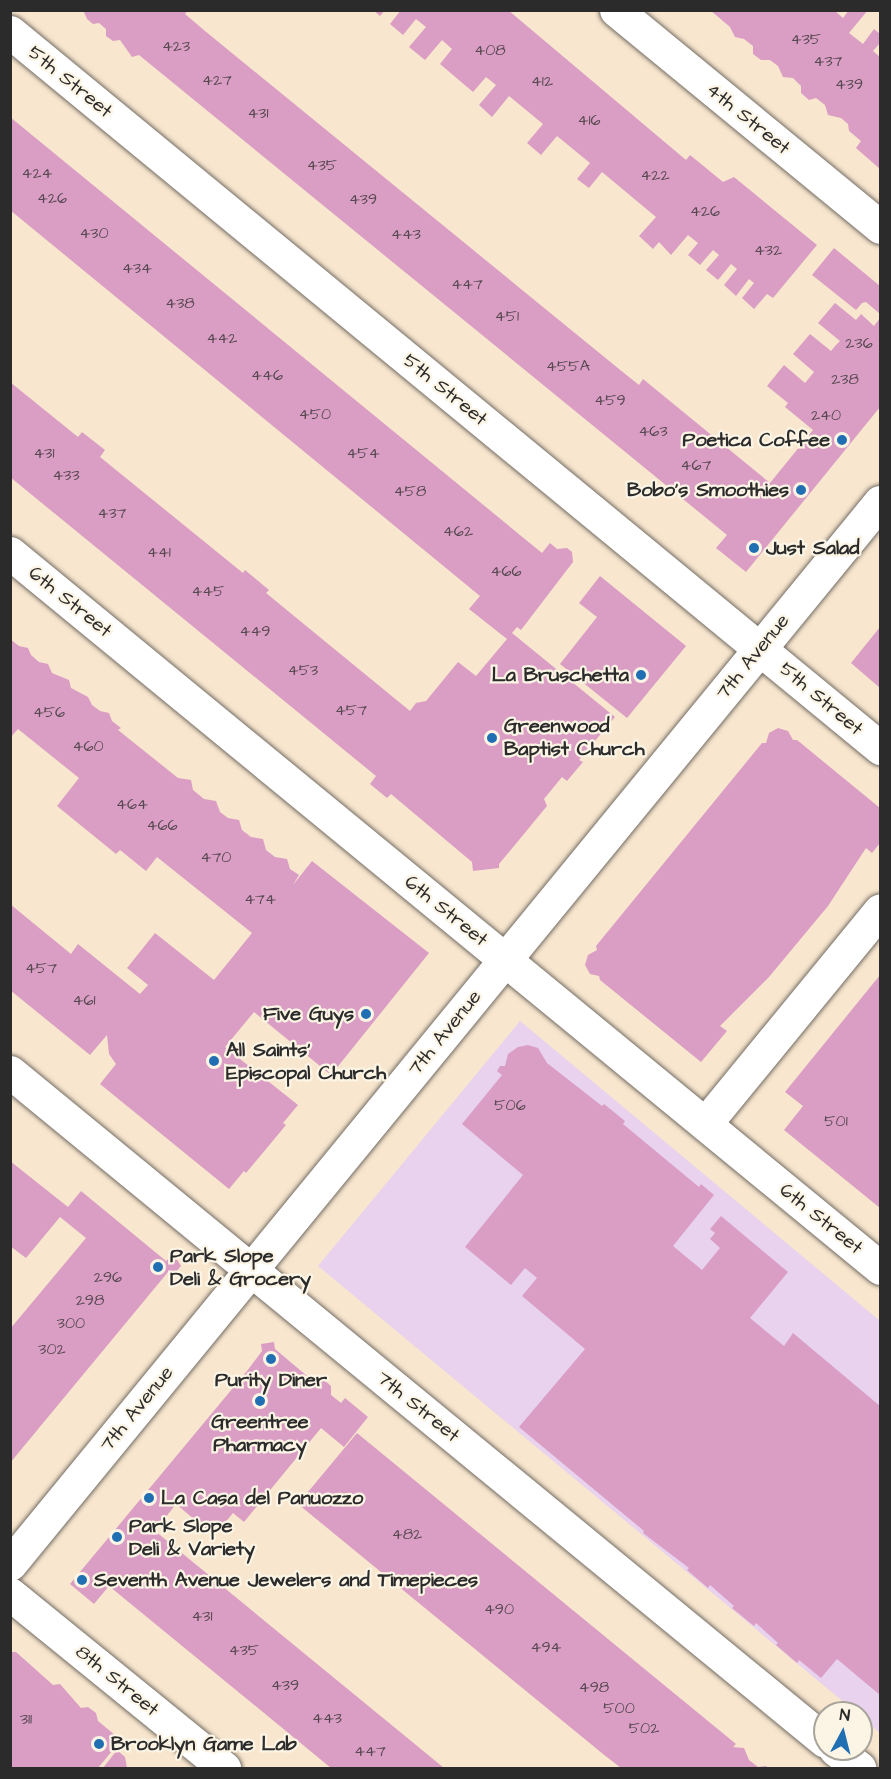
<!DOCTYPE html>
<html>
<head>
<meta charset="utf-8">
<style>
  body { margin:0 }
  #map { position:relative; width:891px; height:1779px; overflow:hidden; background:#f8e6ce; font-family:"Architects Daughter",sans-serif }
  div>[style] { position:absolute }
  .built>* { inset:0; background:#e8d2ee }
  .building>* { inset:0; background:#da9ec4 }
  .roads { filter:drop-shadow(0 0 2px #736c64) drop-shadow(0 0 2px #736c64) }
  .minor>* { height:33px; margin:-16.5px; padding:0 16.5px; transform-origin:16.5px; border-radius:16.5px; background:#fff }
  .dots>* { width:16px; height:16px; translate:-50% -50%; box-sizing:border-box; border:3px solid #fcf5e5; border-radius:50% }
  span { translate:-50% -50%; white-space:nowrap; text-align:center; line-height:1.15; -webkit-text-stroke:4.5px #fcf5e5; paint-order:stroke }
  .number-label { font-size:16px; color:#574851 }
  .number-label span { -webkit-text-stroke-width:0 }
  .street-label { font-size:20px; color:#2b2b2b }
  .poi-label { font-size:20px; color:#2b2b2b; font-weight:700 }
  .right { translate:-100% -50%; text-align:right }
  .left { translate:0 -50%; text-align:left }
  .frame { position:absolute; inset:0; border:12px solid #2b2b2b; pointer-events:none }
  .north { position:absolute; left:813px; top:1701px; width:60px; height:60px; box-sizing:border-box; background:#fcf5e5; border:2px solid #a8a49b; border-radius:50%; rotate:7deg; font-size:16px; font-weight:700; line-height:24px; text-align:center; color:#2b2b2b }
  .north::after { content:''; display:block; margin:auto; width:21px; height:27px; background:#1f6fb2; clip-path:polygon(50% 0,100% 100%,50% 72%,0 100%) }
</style>
</head>
<body>
<div id="map">
  <div class="built">
    <i style="clip-path:polygon(520px 1021px,880px 1321px,880px 1733px,861px 1717px,861px 1713px,857px 1713px,318px 1266px)"></i>
  </div>
  <div class="building">
    <i style="clip-path:polygon(83px 10px,188px 10px,185px 14px,205px 31px,619px 369px,639px 385px,643px 379px,770px 483px,813px 430px,785px 407px,788px 403px,767px 386px,784px 365px,805px 383px,814px 372px,793px 354px,810px 334px,831px 351px,836px 345px,840px 341px,818px 323px,835px 303px,856px 320px,861px 314px,874px 326px,880px 318px,880px 407px,746px 572px,716px 548px,727px 535px,139px 55px,132px 57px,120px 40px,113px 41px,106px 36px,106px 29px,99px 23px,93px 24px,87px 19px)"></i>
    <i style="clip-path:polygon(373px 10px,385px 10px,380px 16px)"></i>
    <i style="clip-path:polygon(401px 10px,508px 10px,686px 160px,690px 155px,723px 182px,734px 177px,817px 245px,773px 298px,767px 294px,754px 309px,742px 298px,754px 283px,749px 279px,736px 296px,724px 285px,737px 269px,731px 264px,718px 280px,706px 270px,719px 255px,713px 250px,700px 265px,688px 255px,698px 243px,688px 235px,671px 255px,659px 242px,653px 249px,639px 236px,656px 217px,602px 172px,589px 188px,577px 179px,590px 163px,557px 136px,541px 155px,527px 143px,543px 124px,509px 96px,492px 117px,479px 105px,496px 85px,486px 77px,473px 92px,440px 64px,452px 49px,442px 40px,425px 60px,409px 47px,426px 27px,416px 19px,403px 35px,390px 24px)"></i>
    <i style="clip-path:polygon(710px 10px,834px 10px,843px 18px,849px 10px,868px 10px,849px 33px,863px 44px,874px 29px,880px 34px,880px 43px,873px 51px,880px 57px,880px 169px,856px 148px,861px 141px,849px 131px,848px 124px,841px 118px,828px 115px,825px 105px,816px 98px,809px 100px,801px 93px,801px 86px,793px 78px,783px 77px,778px 66px,770px 60px,761px 60px,753px 54px,753px 46px,744px 39px,735px 37px,730px 27px)"></i>
    <i style="clip-path:polygon(10px 117px,542px 553px,550px 543px,557px 549px,567px 548px,572px 552px,573px 562px,521px 630px,517px 627px,512px 633px,615px 717px,579px 760px,583px 762px,567px 781px,562px 777px,544px 799px,547px 806px,499px 864px,499px 868px,473px 871px,472px 862px,391px 794px,387px 798px,370px 784px,376px 776px,10px 477px,10px 382px,78px 437px,82px 432px,105px 450px,100px 457px,243px 573px,245px 570px,269px 590px,266px 593px,410px 711px,416px 703px,426px 701px,458px 662px,476px 676px,507px 639px,469px 609px,480px 596px,10px 210px)"></i>
    <i style="clip-path:polygon(834px 248px,880px 286px,880px 314px,866px 302px,862px 303px,856px 310px,812px 275px)"></i>
    <i style="clip-path:polygon(600px 576px,686px 646px,627px 718px,560px 664px,597px 617px,579px 603px)"></i>
    <i style="clip-path:polygon(880px 627px,880px 688px,851px 663px)"></i>
    <i style="clip-path:polygon(10px 639px,19px 646px,28px 648px,31px 655px,39px 662px,48px 664px,52px 673px,69px 680px,71px 688px,88px 697px,92px 705px,100px 711px,109px 713px,112px 721px,121px 728px,118px 730px,178px 778px,191px 780px,193px 790px,204px 799px,216px 801px,220px 812px,228px 818px,239px 820px,242px 830px,251px 837px,263px 839px,266px 850px,275px 857px,287px 859px,290px 869px,299px 875px,293px 885px,312px 861px,429px 953px,331px 1075px,254px 1012px,225px 1047px,298px 1105px,283px 1123px,286px 1125px,246px 1173px,244px 1171px,229px 1189px,100px 1084px,116px 1064px,109px 1054px,107px 1035px,90px 1055px,10px 990px,10px 904px,71px 954px,78px 944px,140px 994px,148px 985px,127px 968px,155px 933px,214px 980px,252px 933px,157px 857px,146px 871px,120px 850px,116px 854px,57px 806px,79px 778px,18px 729px,10px 738px)"></i>
    <i style="clip-path:polygon(778px 728px,788px 731px,793px 740px,797px 740px,880px 808px,880px 843px,872px 853px,866px 848px,828px 906px,769px 977px,720px 1026px,727px 1031px,701px 1062px,600px 980px,599px 976px,590px 974px,585px 965px,588px 955px,597px 950px,596px 946px,762px 743px,766px 743px,769px 733px)"></i>
    <i style="clip-path:polygon(880px 975px,880px 1208px,784px 1130px,803px 1106px,785px 1092px)"></i>
    <i style="clip-path:polygon(528px 1045px,538px 1048px,547px 1063px,602px 1106px,604px 1104px,625px 1121px,623px 1124px,699px 1187px,701px 1184px,714px 1195px,673px 1246px,702px 1270px,720px 1248px,710px 1239px,715px 1233px,710px 1229px,721px 1216px,788px 1272px,750px 1318px,784px 1346px,793px 1333px,880px 1406px,880px 1695px,837px 1659px,821px 1678px,799px 1660px,797px 1663px,776px 1645px,778px 1643px,756px 1623px,754px 1626px,732px 1608px,734px 1606px,710px 1585px,708px 1588px,687px 1570px,689px 1568px,643px 1533px,644px 1531px,519px 1427px,585px 1349px,522px 1296px,537px 1278px,525px 1268px,511px 1285px,465px 1247px,523px 1175px,462px 1124px,502px 1075px,497px 1071px,500px 1066px,505px 1066px,508px 1054px,518px 1047px)"></i>
    <i style="clip-path:polygon(10px 1161px,68px 1207px,81px 1191px,166px 1261px,171px 1257px,176px 1258px,181px 1266px,174px 1274px,168px 1272px,10px 1463px,10px 1329px,86px 1238px,60px 1217px,26px 1258px,10px 1246px)"></i>
    <i style="clip-path:polygon(274px 1342px,275px 1349px,313px 1381px,323px 1379px,331px 1386px,331px 1395px,341px 1403px,345px 1398px,368px 1417px,344px 1447px,321px 1428px,244px 1522px,233px 1513px,214px 1536px,176px 1504px,155px 1531px,444px 1768px,331px 1768px,109px 1586px,94px 1604px,70px 1584px,247px 1371px,262px 1351px,261px 1344px)"></i>
    <i style="clip-path:polygon(357px 1433px,736px 1744px,733px 1747px,744px 1748px,749px 1760px,758px 1767px,766px 1766px,769px 1768px,621px 1768px,603px 1754px,298px 1504px)"></i>
    <i style="clip-path:polygon(10px 1652px,16px 1652px,53px 1685px,60px 1684px,81px 1708px,88px 1707px,96px 1713px,98px 1721px,121px 1740px,98px 1768px,10px 1768px)"></i>
    <i style="clip-path:polygon(117px 1750px,125px 1757px,127px 1768px,103px 1768px)"></i>
  </div>
  <div class="roads">
    <div class="minor">
      <i style="left:616px;top:10px;width:342px;rotate:39.4deg"></i>
      <i style="left:10px;top:32px;width:1127px;rotate:39.45deg"></i>
      <i style="left:10px;top:553px;width:1126px;rotate:39.41deg"></i>
      <i style="left:10px;top:1072px;width:1054px;rotate:39.38deg"></i>
      <i style="left:705px;top:1124px;width:276px;rotate:-50.7deg"></i>
      <i style="left:10px;top:1564px;width:1373px;rotate:-50.68deg"></i>
      <i style="left:10px;top:1594px;width:276px;rotate:39.1deg"></i>
      <i style="left:835px;top:1749px;width:31px;rotate:38deg"></i>
    </div>
  </div>
  <div class="dots">
    <i style="left:842px;top:440px;background:#1f6fb2"></i>
    <i style="left:801px;top:490px;background:#1f6fb2"></i>
    <i style="left:754px;top:548px;background:#1f6fb2"></i>
    <i style="left:641px;top:675px;background:#1f6fb2"></i>
    <i style="left:492px;top:738px;background:#1f6fb2"></i>
    <i style="left:366px;top:1014px;background:#1f6fb2"></i>
    <i style="left:214px;top:1061px;background:#1f6fb2"></i>
    <i style="left:158px;top:1267px;background:#1f6fb2"></i>
    <i style="left:271px;top:1359px;background:#1f6fb2"></i>
    <i style="left:260px;top:1401px;background:#1f6fb2"></i>
    <i style="left:149px;top:1498px;background:#1f6fb2"></i>
    <i style="left:117px;top:1537px;background:#1f6fb2"></i>
    <i style="left:82px;top:1580px;background:#1f6fb2"></i>
    <i style="left:99px;top:1744px;background:#1f6fb2"></i>
  </div>
  <div class="number-label">
    <span style="left:806px;top:39px">435</span>
    <span style="left:176px;top:46px">423</span>
    <span style="left:490px;top:50px">408</span>
    <span style="left:828px;top:61px">437</span>
    <span style="left:217px;top:80px">427</span>
    <span style="left:542px;top:81px">412</span>
    <span style="left:849px;top:84px">439</span>
    <span style="left:258px;top:113px">431</span>
    <span style="left:589px;top:120px">416</span>
    <span style="left:322px;top:165px">435</span>
    <span style="left:37px;top:173px">424</span>
    <span style="left:655px;top:175px">422</span>
    <span style="left:52px;top:198px">426</span>
    <span style="left:363px;top:199px">439</span>
    <span style="left:705px;top:211px">426</span>
    <span style="left:94px;top:233px">430</span>
    <span style="left:406px;top:234px">443</span>
    <span style="left:768px;top:250px">432</span>
    <span style="left:137px;top:268px">434</span>
    <span style="left:467px;top:284px">447</span>
    <span style="left:180px;top:303px">438</span>
    <span style="left:507px;top:316px">451</span>
    <span style="left:222px;top:338px">442</span>
    <span style="left:859px;top:343px">236</span>
    <span style="left:568px;top:366px">455A</span>
    <span style="left:267px;top:375px">446</span>
    <span style="left:845px;top:379px">238</span>
    <span style="left:610px;top:400px">459</span>
    <span style="left:315px;top:414px">450</span>
    <span style="left:826px;top:415px">240</span>
    <span style="left:653px;top:431px">463</span>
    <span style="left:44px;top:453px">431</span>
    <span style="left:363px;top:453px">454</span>
    <span style="left:696px;top:465px">467</span>
    <span style="left:66px;top:475px">433</span>
    <span style="left:410px;top:491px">458</span>
    <span style="left:112px;top:513px">437</span>
    <span style="left:458px;top:531px">462</span>
    <span style="left:159px;top:552px">441</span>
    <span style="left:506px;top:571px">466</span>
    <span style="left:208px;top:591px">445</span>
    <span style="left:255px;top:631px">449</span>
    <span style="left:303px;top:670px">453</span>
    <span style="left:351px;top:710px">457</span>
    <span style="left:49px;top:712px">456</span>
    <span style="left:88px;top:746px">460</span>
    <span style="left:132px;top:804px">464</span>
    <span style="left:162px;top:825px">466</span>
    <span style="left:216px;top:857px">470</span>
    <span style="left:260px;top:899px">474</span>
    <span style="left:41px;top:968px">457</span>
    <span style="left:84px;top:1000px">461</span>
    <span style="left:510px;top:1105px">506</span>
    <span style="left:836px;top:1121px">501</span>
    <span style="left:108px;top:1277px">296</span>
    <span style="left:90px;top:1300px">298</span>
    <span style="left:71px;top:1323px">300</span>
    <span style="left:52px;top:1349px">302</span>
    <span style="left:407px;top:1534px">482</span>
    <span style="left:499px;top:1609px">490</span>
    <span style="left:202px;top:1616px">431</span>
    <span style="left:546px;top:1647px">494</span>
    <span style="left:244px;top:1650px">435</span>
    <span style="left:285px;top:1685px">439</span>
    <span style="left:594px;top:1687px">498</span>
    <span style="left:619px;top:1708px">500</span>
    <span style="left:327px;top:1718px">443</span>
    <span style="left:26px;top:1719px">311</span>
    <span style="left:644px;top:1728px">502</span>
    <span style="left:370px;top:1751px">447</span>
  </div>
  <div class="street-label">
    <span style="left:70px;top:82px;rotate:39deg">5th Street</span>
    <span style="left:748px;top:119px;rotate:39deg">4th Street</span>
    <span style="left:445px;top:390px;rotate:39deg">5th Street</span>
    <span style="left:70px;top:602px;rotate:39deg">6th Street</span>
    <span style="left:753px;top:657px;rotate:-51deg">7th Avenue</span>
    <span style="left:821px;top:699px;rotate:40deg">5th Street</span>
    <span style="left:446px;top:911px;rotate:39deg">6th Street</span>
    <span style="left:445px;top:1033px;rotate:-51deg">7th Avenue</span>
    <span style="left:821px;top:1219px;rotate:39deg">6th Street</span>
    <span style="left:418px;top:1407px;rotate:39deg">7th Street</span>
    <span style="left:137px;top:1409px;rotate:-51deg">7th Avenue</span>
    <span style="left:117px;top:1681px;rotate:39deg">8th Street</span>
  </div>
  <div class="poi-label">
    <span class="right" style="left:830px;top:440px">Poetica Coffee</span>
    <span class="right" style="left:789px;top:490px">Bobo's Smoothies</span>
    <span class="left" style="left:766px;top:548px">Just Salad</span>
    <span class="right" style="left:629px;top:675px">La Bruschetta</span>
    <span class="left" style="left:504px;top:738px">Greenwood<br>Baptist Church</span>
    <span class="right" style="left:354px;top:1014px">Five Guys</span>
    <span class="left" style="left:226px;top:1062px">All Saints'<br>Episcopal Church</span>
    <span class="left" style="left:170px;top:1268px">Park Slope<br>Deli &amp; Grocery</span>
    <span style="left:271px;top:1380px">Purity Diner</span>
    <span style="left:260px;top:1434px">Greentree<br>Pharmacy</span>
    <span class="left" style="left:161px;top:1498px">La Casa del Panuozzo</span>
    <span class="left" style="left:129px;top:1538px">Park Slope<br>Deli &amp; Variety</span>
    <span class="left" style="left:94px;top:1580px">Seventh Avenue Jewelers and Timepieces</span>
    <span class="left" style="left:111px;top:1744px">Brooklyn Game Lab</span>
  </div>
  <div class="frame"></div>
  <div class="north">N</div>
</div>
</body>
</html>
